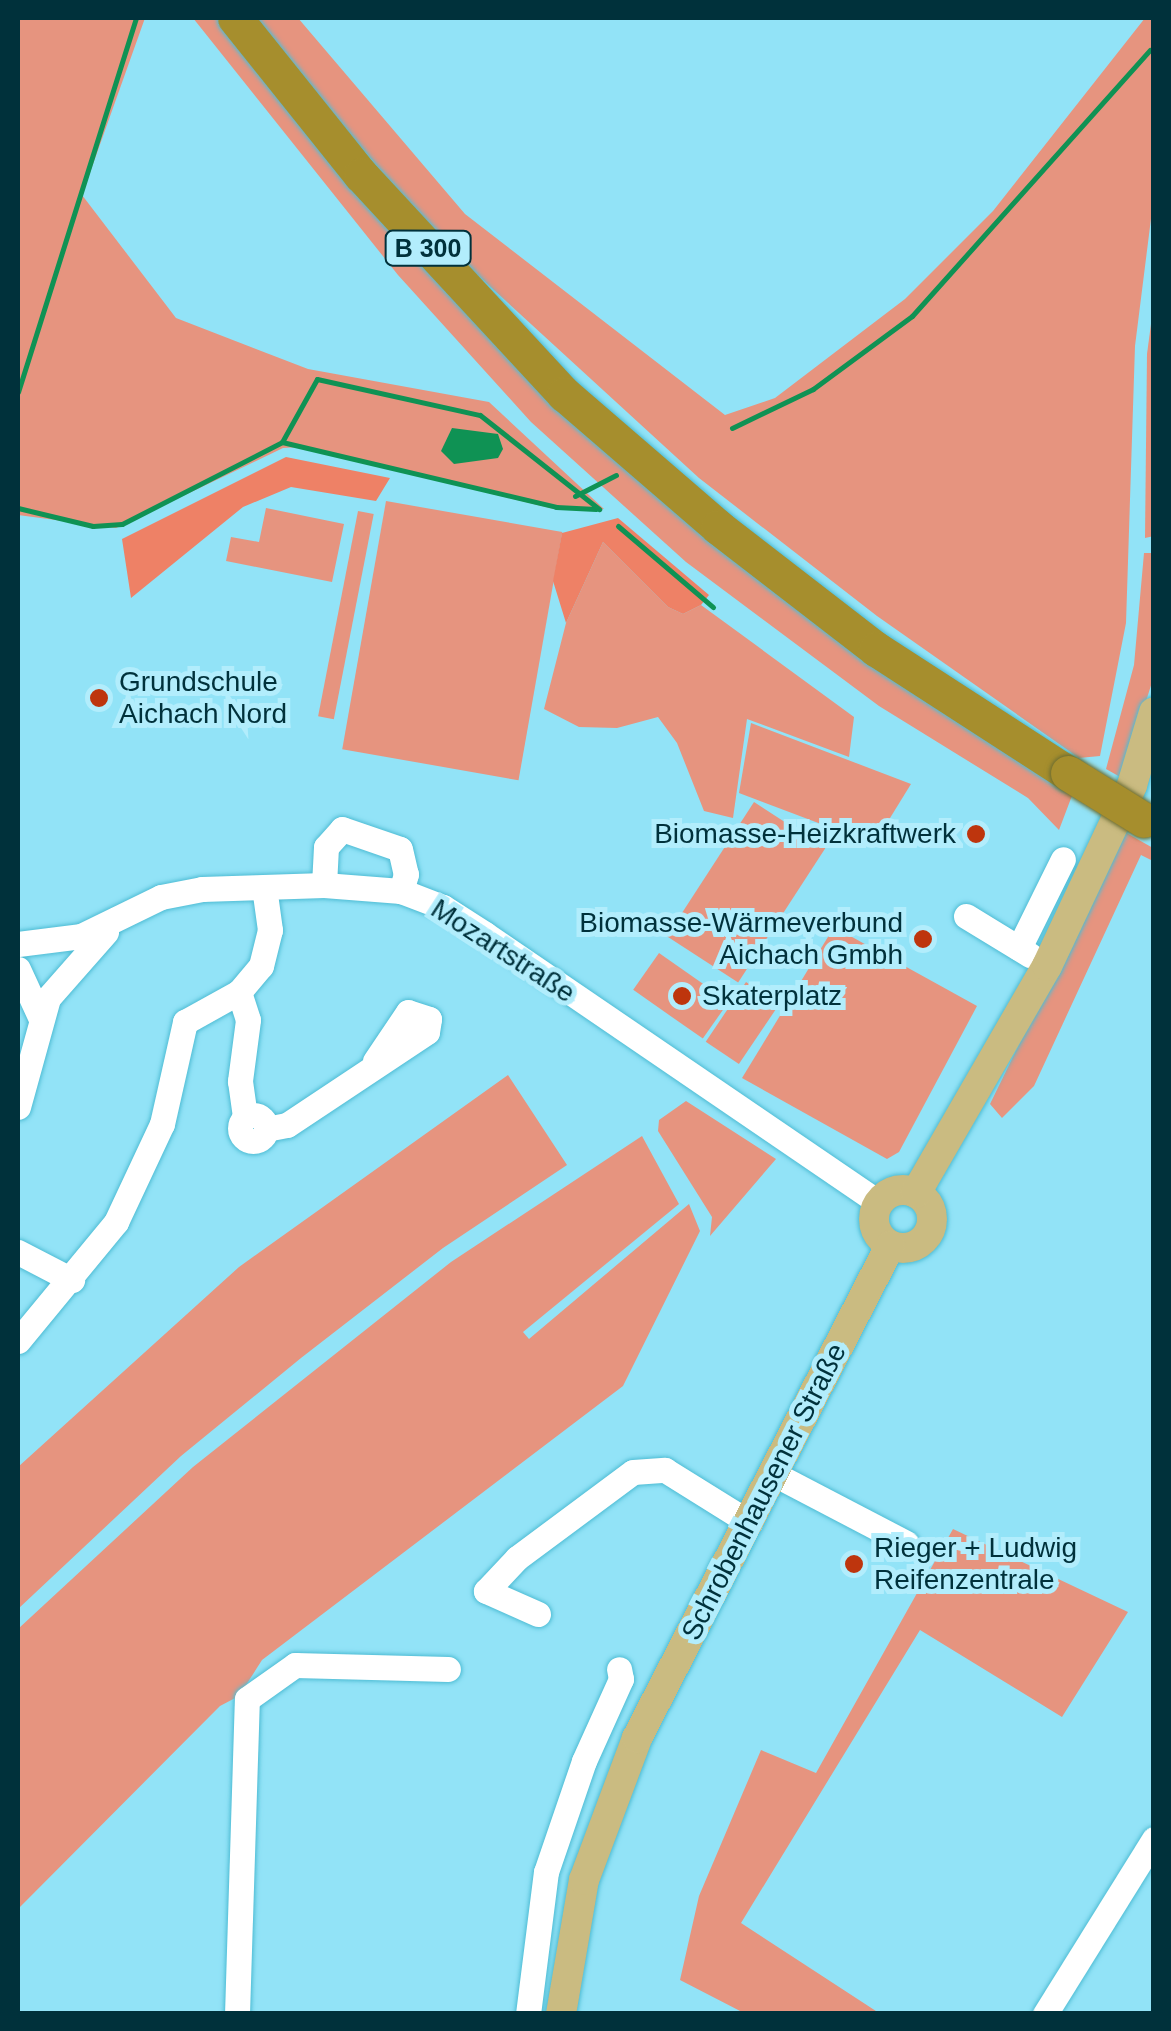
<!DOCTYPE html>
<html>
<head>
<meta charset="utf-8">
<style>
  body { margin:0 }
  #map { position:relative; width:1171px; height:2031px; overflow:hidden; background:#92e3f7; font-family:Helvetica,sans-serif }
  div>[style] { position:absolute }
  .green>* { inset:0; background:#e6947f; transform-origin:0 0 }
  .forest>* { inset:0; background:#ee8166 }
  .water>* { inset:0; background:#0f9254 }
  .stream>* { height:5px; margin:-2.5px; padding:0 2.5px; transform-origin:2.5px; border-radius:2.5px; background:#0f9254 }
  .roads { filter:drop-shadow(0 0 2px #4ebcd4) drop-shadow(0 0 2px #4ebcd4) }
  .minor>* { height:25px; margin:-12.5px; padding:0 12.5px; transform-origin:12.5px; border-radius:12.5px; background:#fff }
  .minor>.ring { margin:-12.5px; padding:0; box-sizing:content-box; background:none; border:25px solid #fff; border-radius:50% }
  .major>* { height:30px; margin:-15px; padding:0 15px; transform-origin:15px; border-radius:15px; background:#cabb81 }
  .major>.ring { margin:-15px; padding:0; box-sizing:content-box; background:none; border:30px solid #cabb81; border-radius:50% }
  .highway>* { height:35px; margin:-17.5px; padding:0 17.5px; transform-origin:17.5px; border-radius:17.5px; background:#a68e2d }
  .bridges { filter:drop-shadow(0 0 2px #6c6d32) drop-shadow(0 0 2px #6c6d32) }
  .highway-bridge>* { height:35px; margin:-17.5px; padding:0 17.5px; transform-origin:17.5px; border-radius:17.5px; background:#a68e2d }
  .dots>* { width:28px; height:28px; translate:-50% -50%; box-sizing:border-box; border:5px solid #b2edfc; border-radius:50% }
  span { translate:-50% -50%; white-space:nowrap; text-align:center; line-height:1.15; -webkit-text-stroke:10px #b2edfc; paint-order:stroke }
  .shield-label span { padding:2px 8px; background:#b2edfc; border:2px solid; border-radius:8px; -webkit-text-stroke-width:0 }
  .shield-label { font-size:25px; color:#00313b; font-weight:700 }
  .poi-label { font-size:28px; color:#00313b }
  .left { translate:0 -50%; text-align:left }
  .right { translate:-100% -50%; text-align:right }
  .street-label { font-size:28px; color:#00313b }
  .frame { position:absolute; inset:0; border:20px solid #00313b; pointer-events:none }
</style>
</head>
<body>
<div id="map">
  <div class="green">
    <i style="clip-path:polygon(18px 18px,145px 18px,82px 195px,176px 318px,308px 369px,489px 402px,604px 509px,554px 509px,301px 447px,283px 448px,116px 528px,18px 515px)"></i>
    <i style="clip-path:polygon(193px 18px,216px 18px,484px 331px,1073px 793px,1059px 830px,1028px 798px,879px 706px,686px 562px,531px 422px,398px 275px)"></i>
    <i style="clip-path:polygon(254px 18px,298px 18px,465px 214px,725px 415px,775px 398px,905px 299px,993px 211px,1145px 18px,1153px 18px,1154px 195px,1135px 346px,1126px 623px,1100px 756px,1079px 758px,877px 616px,699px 478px,435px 236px)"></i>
    <i style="clip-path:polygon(1153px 309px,1154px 536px,1145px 538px,1147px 354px)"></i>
    <i style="left:386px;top:501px;width:179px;height:252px;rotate:10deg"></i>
    <i style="clip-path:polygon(266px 508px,344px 524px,332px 582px,226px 561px,231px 537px,259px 542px)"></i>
    <i style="left:358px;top:511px;width:16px;height:209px;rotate:11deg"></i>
    <i style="clip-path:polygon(603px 542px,668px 607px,683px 614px,701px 605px,854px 717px,849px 757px,747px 719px,733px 818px,704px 811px,677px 743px,658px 717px,617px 728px,579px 727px,544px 709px,566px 623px)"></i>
    <i style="clip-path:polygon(1144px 553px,1153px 553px,1153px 679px,1122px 778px,1106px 769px,1134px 665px)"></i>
    <i style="clip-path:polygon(751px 723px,911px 784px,874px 844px,739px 793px)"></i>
    <i style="left:754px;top:802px;width:85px;height:160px;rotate:33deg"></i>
    <i style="clip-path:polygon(1123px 831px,1153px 848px,1153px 861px,1141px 855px,1034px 1086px,1002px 1118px,990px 1104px)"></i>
    <i style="clip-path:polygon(834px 927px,977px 1006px,899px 1152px,887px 1159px,742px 1078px)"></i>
    <i style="left:659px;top:953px;width:85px;height:45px;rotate:35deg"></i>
    <i style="left:746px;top:982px;width:40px;height:72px;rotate:34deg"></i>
    <i style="clip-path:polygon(508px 1075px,567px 1165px,443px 1248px,301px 1358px,181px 1456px,18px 1609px,18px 1467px,239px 1267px)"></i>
    <i style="clip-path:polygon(686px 1101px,776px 1159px,710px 1236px,712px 1217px,658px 1131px,659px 1120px)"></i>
    <i style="clip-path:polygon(642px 1136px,679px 1204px,523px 1332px,529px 1339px,689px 1204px,700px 1231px,623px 1386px,262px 1660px,239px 1696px,220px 1706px,18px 1909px,18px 1629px,193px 1467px,451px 1262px)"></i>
    <i style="clip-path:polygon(953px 1529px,1128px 1612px,1062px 1717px,920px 1630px,741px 1923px,879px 2013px,744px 2013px,680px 1980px,699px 1896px,761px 1750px,816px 1773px)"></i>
  </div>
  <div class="forest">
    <i style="clip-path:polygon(286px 457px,390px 478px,376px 501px,291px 487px,243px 507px,131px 598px,122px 539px)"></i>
    <i style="clip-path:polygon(618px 518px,709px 595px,701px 605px,683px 614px,668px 607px,603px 542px,566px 623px,553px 581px,562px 533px)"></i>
  </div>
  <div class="water">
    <i style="clip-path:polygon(452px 428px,498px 434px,503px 449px,498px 458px,454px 464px,441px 451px)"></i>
  </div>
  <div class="stream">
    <i style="left:18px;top:392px;width:392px;rotate:-72.5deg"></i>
    <i style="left:732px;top:428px;width:90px;rotate:-25.7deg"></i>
    <i style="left:813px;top:389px;width:123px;rotate:-36.4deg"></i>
    <i style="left:912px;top:316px;width:357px;rotate:-48.2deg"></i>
    <i style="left:282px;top:442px;width:282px;rotate:13.3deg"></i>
    <i style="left:556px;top:507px;width:40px;rotate:2.9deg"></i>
    <i style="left:575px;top:496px;width:46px;rotate:-27.1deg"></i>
    <i style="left:18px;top:508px;width:77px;rotate:13.5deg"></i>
    <i style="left:93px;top:526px;width:29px;rotate:-4deg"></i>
    <i style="left:122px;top:524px;width:180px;rotate:-27.1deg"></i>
    <i style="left:282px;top:442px;width:72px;rotate:-60.9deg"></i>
    <i style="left:317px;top:379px;width:167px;rotate:12.5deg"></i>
    <i style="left:480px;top:415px;width:152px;rotate:38.3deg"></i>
    <i style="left:618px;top:526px;width:125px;rotate:40.5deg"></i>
  </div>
  <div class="roads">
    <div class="minor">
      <i style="left:324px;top:885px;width:38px;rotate:-87deg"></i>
      <i style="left:326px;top:847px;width:24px;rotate:-48deg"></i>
      <i style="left:342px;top:829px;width:61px;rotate:19deg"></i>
      <i style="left:400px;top:849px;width:26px;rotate:77deg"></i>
      <i style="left:406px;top:874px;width:18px;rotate:106deg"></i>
      <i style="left:966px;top:916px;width:75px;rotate:31.4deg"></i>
      <i style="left:18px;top:944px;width:64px;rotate:-7.2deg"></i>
      <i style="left:81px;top:936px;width:89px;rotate:-26deg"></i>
      <i style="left:161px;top:897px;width:42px;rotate:-11deg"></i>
      <i style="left:202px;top:889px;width:122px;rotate:-1.9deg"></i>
      <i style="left:324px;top:885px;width:77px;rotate:4.5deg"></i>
      <i style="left:401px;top:891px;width:45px;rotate:20.9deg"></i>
      <i style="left:443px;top:907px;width:50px;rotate:32.7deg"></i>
      <i style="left:485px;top:934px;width:477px;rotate:34.3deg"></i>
      <i style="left:1019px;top:948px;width:99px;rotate:-63.7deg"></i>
      <i style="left:18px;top:969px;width:55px;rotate:65.3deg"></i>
      <i style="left:239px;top:992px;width:29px;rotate:72deg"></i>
      <i style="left:248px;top:1020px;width:62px;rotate:97.5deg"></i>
      <i style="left:240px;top:1081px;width:37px;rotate:82deg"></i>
      <i style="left:18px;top:1107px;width:113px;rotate:-74.6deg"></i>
      <i style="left:48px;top:998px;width:88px;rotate:-48.7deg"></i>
      <i class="ring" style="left:240px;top:1115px;width:1px;height:1px"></i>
      <i style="left:266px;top:1129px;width:21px;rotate:-11deg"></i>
      <i style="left:287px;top:1125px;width:168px;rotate:-33.6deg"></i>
      <i style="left:427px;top:1032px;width:13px;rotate:-81deg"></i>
      <i style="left:429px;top:1019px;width:22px;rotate:-162deg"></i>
      <i style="left:408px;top:1012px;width:59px;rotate:124deg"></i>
      <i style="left:18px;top:1252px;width:61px;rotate:27.4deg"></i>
      <i style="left:18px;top:1341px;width:154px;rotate:-50.5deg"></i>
      <i style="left:116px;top:1222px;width:108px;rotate:-64.9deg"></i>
      <i style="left:162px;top:1124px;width:105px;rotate:-77.3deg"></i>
      <i style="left:185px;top:1022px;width:62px;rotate:-29.1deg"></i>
      <i style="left:239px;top:992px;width:34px;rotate:-50deg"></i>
      <i style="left:261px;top:966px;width:37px;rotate:-76deg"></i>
      <i style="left:270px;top:930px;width:43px;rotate:-97.9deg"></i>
      <i style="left:776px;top:1475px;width:147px;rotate:27.6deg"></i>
      <i style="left:538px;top:1614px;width:57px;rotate:-156.1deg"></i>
      <i style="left:486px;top:1591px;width:45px;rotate:-46.8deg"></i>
      <i style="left:517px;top:1558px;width:144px;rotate:-36.6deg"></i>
      <i style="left:633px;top:1472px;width:32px;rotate:-4deg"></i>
      <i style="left:665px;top:1470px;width:100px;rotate:31.9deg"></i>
      <i style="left:237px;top:2014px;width:315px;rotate:-88.2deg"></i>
      <i style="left:247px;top:1699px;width:59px;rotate:-35.3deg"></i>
      <i style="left:295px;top:1665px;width:153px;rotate:1.5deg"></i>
      <i style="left:528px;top:2014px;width:143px;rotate:-82.8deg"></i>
      <i style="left:546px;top:1872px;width:117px;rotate:-71.1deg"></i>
      <i style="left:584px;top:1761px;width:90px;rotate:-65.7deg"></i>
      <i style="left:621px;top:1679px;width:10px;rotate:-101deg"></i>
      <i style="left:1045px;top:2014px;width:206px;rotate:-58.1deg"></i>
    </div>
    <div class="major">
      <i class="ring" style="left:874px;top:1190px;width:28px;height:28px"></i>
      <i style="left:916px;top:1193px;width:262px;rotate:-60deg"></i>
      <i style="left:1047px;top:966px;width:200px;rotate:-64.8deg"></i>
      <i style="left:1132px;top:785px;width:76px;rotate:-73.2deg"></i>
      <i style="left:561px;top:2014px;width:136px;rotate:-80.3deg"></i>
      <i style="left:584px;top:1880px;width:152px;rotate:-69.5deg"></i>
      <i style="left:637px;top:1738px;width:553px;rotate:-62.79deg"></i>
    </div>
    <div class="highway">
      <i style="left:235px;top:18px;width:201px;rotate:51.3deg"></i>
      <i style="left:361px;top:175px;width:299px;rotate:47.2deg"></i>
      <i style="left:564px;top:394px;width:203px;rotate:40.8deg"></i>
      <i style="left:718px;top:527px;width:200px;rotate:37.7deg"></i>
      <i style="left:876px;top:649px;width:229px;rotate:32.9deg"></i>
    </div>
  </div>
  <div class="bridges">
    <div class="highway-bridge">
      <i style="left:1068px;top:773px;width:89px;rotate:31.7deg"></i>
    </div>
  </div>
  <div class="dots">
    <i style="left:99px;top:698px;background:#be350d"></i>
    <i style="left:976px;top:834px;background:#be350d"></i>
    <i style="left:923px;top:939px;background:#be350d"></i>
    <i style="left:682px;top:996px;background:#be350d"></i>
    <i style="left:854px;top:1564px;background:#be350d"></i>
  </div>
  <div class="shield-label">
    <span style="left:428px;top:248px">B 300</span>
  </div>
  <div class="poi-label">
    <span class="left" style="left:119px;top:698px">Grundschule<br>Aichach Nord</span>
    <span class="right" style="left:956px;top:834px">Biomasse-Heizkraftwerk</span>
    <span class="right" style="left:903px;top:939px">Biomasse-Wärmeverbund<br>Aichach Gmbh</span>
    <span class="left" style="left:702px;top:996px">Skaterplatz</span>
    <span class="left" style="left:874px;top:1564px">Rieger + Ludwig<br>Reifenzentrale</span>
  </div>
  <div class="street-label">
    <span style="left:503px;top:951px;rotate:33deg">Mozartstraße</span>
    <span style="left:764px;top:1492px;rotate:-63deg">Schrobenhausener Straße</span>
  </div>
  <div class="frame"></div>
</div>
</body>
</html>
